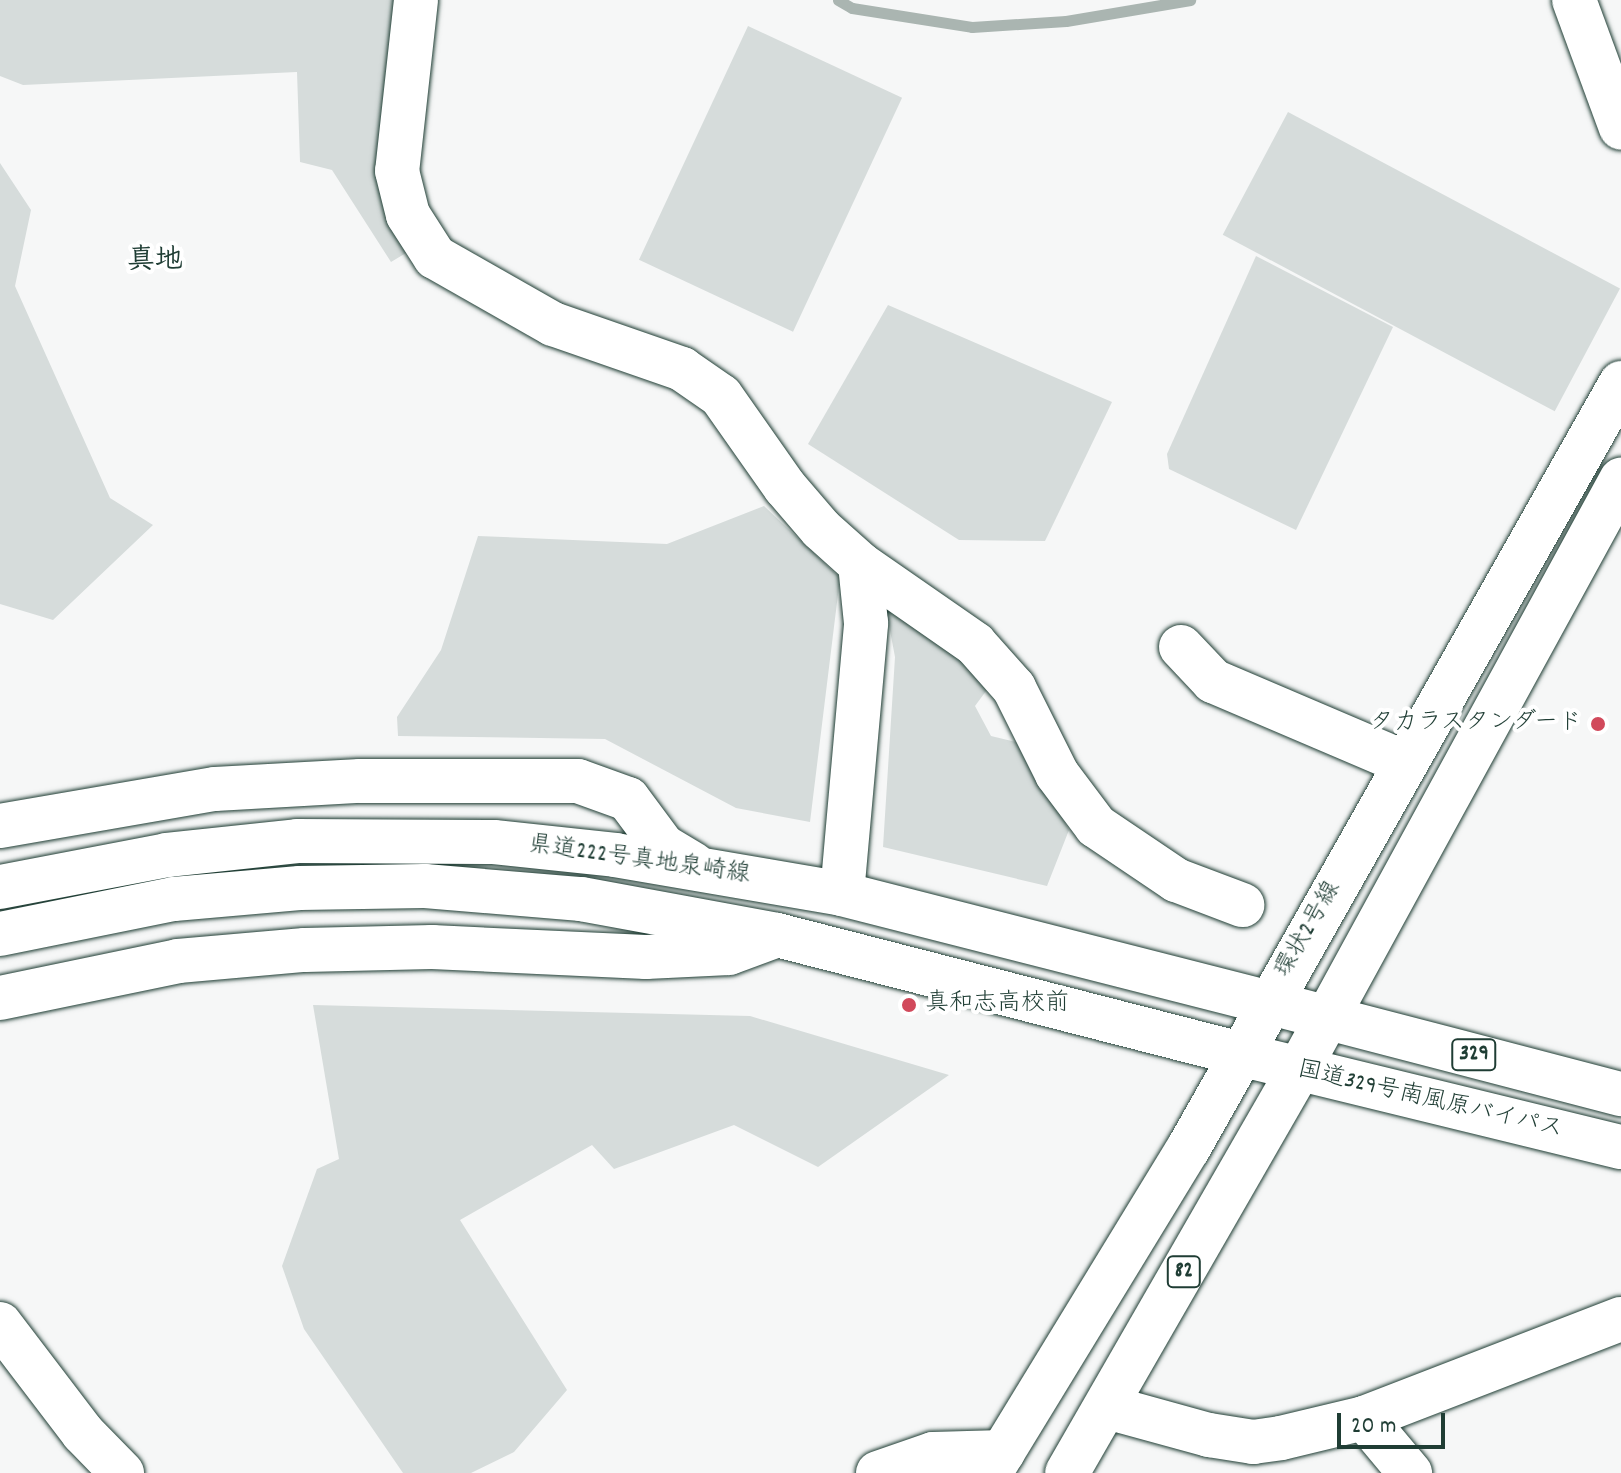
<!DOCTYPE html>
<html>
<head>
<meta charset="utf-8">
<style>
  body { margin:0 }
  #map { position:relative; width:1621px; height:1473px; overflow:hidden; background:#f6f7f7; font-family:Dekko,"Klee One",sans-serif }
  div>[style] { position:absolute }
  .green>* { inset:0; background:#d6dcdb; transform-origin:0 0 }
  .stream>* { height:11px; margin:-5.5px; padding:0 5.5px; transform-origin:5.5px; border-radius:5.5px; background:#aab5b1 }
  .roads { filter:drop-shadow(0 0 2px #1f3d34) drop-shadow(0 0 2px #1f3d34) }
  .minor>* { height:44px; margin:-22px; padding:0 22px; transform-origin:22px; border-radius:22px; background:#fff }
  .major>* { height:44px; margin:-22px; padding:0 22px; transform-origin:22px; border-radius:22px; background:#fff }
  .highway>* { height:44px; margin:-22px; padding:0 22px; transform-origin:22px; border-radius:22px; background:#fff }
  .dots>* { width:22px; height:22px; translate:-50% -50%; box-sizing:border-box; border:4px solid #fff; border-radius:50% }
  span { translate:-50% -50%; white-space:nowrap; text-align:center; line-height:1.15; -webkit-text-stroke:8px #fff; paint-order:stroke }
  .shield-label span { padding:2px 6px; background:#fff; border:2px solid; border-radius:6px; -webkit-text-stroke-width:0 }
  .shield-label { font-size:22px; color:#1f3d34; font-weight:700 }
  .poi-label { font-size:24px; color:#1f3d34 }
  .right { translate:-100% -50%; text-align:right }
  .left { translate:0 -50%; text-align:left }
  .street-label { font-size:24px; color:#1f3d34 }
  .quarter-label { font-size:28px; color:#1f3d34; font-weight:700 }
  .scale { position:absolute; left:1337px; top:1413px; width:108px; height:36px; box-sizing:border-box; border:4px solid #1f3d34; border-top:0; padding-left:10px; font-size:24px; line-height:28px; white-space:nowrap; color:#1f3d34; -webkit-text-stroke:6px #fff; paint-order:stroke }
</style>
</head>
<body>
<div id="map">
  <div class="green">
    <i style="clip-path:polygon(0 0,397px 0,406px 253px,391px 262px,332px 170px,300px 162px,297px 72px,23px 85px,0 76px)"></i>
    <i style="left:748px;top:26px;width:170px;height:258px;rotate:25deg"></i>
    <i style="left:1288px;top:112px;width:376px;height:139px;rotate:28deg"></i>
    <i style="clip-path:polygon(0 163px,31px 210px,15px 286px,110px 498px,153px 525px,53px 620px,0 604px)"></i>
    <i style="clip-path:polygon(1256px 256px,1393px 327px,1296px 530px,1169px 469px,1167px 454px)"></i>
    <i style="clip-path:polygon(888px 305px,1112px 402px,1045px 541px,959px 540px,808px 444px)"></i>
    <i style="clip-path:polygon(764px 506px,840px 578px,810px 822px,736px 808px,605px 739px,398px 736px,397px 717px,441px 650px,478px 536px,667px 544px)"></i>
    <i style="clip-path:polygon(885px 604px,954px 649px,989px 687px,975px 706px,991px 736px,1020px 743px,1069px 830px,1047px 886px,883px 847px,895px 657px)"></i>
    <i style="clip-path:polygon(313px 1005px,750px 1016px,949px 1075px,818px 1167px,734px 1125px,614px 1169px,592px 1145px,460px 1220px,567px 1390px,514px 1452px,471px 1473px,403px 1473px,304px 1329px,282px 1266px,317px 1169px,339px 1159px)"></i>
  </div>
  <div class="stream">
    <i style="left:838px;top:0;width:16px;rotate:30deg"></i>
    <i style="left:852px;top:8px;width:121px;rotate:9deg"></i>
    <i style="left:972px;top:27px;width:94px;rotate:-3.7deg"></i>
    <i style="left:1066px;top:21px;width:126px;rotate:-9.6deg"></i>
  </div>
  <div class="roads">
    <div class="minor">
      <i style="left:416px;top:0;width:172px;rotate:96.3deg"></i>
      <i style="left:397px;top:171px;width:45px;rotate:76deg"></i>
      <i style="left:408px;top:215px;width:50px;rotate:57.3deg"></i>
      <i style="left:435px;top:257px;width:136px;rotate:29.6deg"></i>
      <i style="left:553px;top:324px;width:137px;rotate:19.2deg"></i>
      <i style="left:682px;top:369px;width:47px;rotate:34.7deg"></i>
      <i style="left:721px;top:396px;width:111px;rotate:54.9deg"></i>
      <i style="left:785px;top:487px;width:55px;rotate:49.4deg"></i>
      <i style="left:821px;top:529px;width:52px;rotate:41.9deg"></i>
      <i style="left:860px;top:564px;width:140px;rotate:34.8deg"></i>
      <i style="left:975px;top:644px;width:59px;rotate:48.4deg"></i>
      <i style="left:1014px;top:688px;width:96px;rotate:63.4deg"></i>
      <i style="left:1057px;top:774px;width:65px;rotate:53.1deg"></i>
      <i style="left:1096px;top:826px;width:97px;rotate:34deg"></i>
      <i style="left:1176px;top:880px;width:71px;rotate:20.7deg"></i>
      <i style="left:1574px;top:0;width:136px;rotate:69.8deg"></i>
      <i style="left:1181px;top:647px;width:47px;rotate:46.7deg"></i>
      <i style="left:1213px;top:681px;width:209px;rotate:23.1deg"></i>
      <i style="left:842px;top:894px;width:272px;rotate:-84.9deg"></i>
      <i style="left:866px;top:623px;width:59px;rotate:-95.8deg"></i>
      <i style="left:1107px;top:1407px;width:106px;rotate:15.4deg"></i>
      <i style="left:1209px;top:1435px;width:45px;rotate:9deg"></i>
      <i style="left:1253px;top:1442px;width:28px;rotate:-8deg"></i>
      <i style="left:1281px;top:1438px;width:85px;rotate:-13.5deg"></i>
      <i style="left:1364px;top:1418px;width:275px;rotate:-21.1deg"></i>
      <i style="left:1364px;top:1418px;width:72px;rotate:50.1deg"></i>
    </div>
    <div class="major">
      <i style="left:0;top:826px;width:218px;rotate:-9.8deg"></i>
      <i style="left:215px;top:789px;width:145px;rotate:-3.2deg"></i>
      <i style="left:360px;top:781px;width:218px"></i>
      <i style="left:578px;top:781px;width:53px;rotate:19.8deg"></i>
      <i style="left:628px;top:799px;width:59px;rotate:53.3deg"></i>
      <i style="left:663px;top:846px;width:35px;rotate:31deg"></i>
      <i style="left:0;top:887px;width:170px;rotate:-10.8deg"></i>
      <i style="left:167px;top:855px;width:131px;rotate:-6.1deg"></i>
      <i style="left:297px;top:841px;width:197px;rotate:0.3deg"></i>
      <i style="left:494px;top:842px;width:122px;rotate:6.1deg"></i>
      <i style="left:615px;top:855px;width:230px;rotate:9.7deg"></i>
      <i style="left:842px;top:894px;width:439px;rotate:14.3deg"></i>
      <i style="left:0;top:934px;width:177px;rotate:-11.4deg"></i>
      <i style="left:174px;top:899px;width:126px;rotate:-5deg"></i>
      <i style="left:300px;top:888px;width:125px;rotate:-0.9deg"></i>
      <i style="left:425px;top:886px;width:157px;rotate:4.8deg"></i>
      <i style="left:581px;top:899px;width:199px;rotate:10.4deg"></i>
      <i style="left:777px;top:935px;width:477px;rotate:14.4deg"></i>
      <i style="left:0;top:998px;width:182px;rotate:-11.7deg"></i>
      <i style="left:178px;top:961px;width:127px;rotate:-5deg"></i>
      <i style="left:305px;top:950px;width:127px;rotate:-1.4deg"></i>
      <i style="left:432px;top:947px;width:214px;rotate:2.7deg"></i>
      <i style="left:646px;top:957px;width:83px;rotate:-2.8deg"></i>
      <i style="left:729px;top:953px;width:49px;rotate:-20.3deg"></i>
      <i style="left:0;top:1324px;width:137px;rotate:52.7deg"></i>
      <i style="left:83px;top:1433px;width:56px;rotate:45.7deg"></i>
      <i style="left:878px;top:1473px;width:58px;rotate:-19.1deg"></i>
      <i style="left:933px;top:1454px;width:70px;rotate:-1.6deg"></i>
      <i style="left:990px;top:1473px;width:380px;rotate:-58.6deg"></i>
      <i style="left:1188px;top:1149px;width:880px;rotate:-60.52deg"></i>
      <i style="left:1067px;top:1473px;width:464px;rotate:-60.1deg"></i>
      <i style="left:1298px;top:1071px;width:674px;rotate:-61.34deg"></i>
    </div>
    <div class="highway">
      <i style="left:1267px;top:1002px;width:366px;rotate:14.6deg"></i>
      <i style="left:1239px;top:1054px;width:393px;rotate:13.7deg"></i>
    </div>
  </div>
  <div class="dots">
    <i style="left:1598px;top:724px;background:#d1495b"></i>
    <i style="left:909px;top:1005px;background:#d1495b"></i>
  </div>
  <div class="shield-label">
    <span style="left:1474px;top:1055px">329</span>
    <span style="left:1184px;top:1272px">82</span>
  </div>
  <div class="poi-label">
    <span class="right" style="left:1582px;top:724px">タカラスタンダード</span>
    <span class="left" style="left:925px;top:1005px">真和志高校前</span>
  </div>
  <div class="street-label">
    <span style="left:639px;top:861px;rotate:8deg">県道222号真地泉崎線</span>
    <span style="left:1309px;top:930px;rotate:-60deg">環状2号線</span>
    <span style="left:1430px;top:1101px;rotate:13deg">国道329号南風原バイパス</span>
  </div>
  <div class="quarter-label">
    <span style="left:155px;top:262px">真地</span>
  </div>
  <div class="scale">20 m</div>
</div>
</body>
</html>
